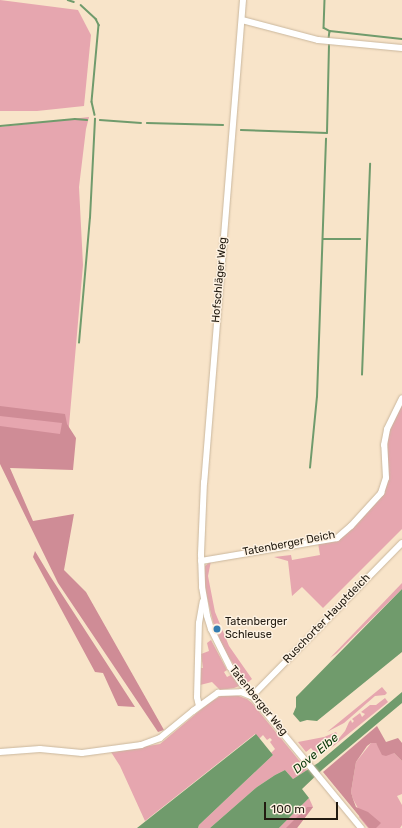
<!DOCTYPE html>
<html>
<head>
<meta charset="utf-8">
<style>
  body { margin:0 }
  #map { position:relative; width:402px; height:828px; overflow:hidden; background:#f8e4c9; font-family:Rubik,sans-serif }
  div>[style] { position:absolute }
  .green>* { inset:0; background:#e6a6af }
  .forest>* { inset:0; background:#cf8c96 }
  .water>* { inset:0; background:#709b6c }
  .stream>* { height:1.5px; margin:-0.75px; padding:0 0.75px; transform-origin:0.75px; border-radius:0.75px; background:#709b6c }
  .roads { filter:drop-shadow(0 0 1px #cab79d) drop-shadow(0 0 1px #cab79d) }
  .minor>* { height:6px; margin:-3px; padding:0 3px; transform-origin:3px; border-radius:3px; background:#fff }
  .dots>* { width:11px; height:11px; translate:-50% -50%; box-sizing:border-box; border:2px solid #fef2e2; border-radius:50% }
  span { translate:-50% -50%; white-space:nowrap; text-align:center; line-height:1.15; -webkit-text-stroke:3px #fef2e2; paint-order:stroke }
  .street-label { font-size:11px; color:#221b11 }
  .poi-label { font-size:11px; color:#221b11 }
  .left { translate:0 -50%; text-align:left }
  .water-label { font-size:12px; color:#063606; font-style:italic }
  .scale { position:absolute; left:264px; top:802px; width:74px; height:18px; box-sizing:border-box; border:2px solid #221b11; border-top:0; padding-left:5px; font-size:12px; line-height:14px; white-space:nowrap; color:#221b11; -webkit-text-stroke:3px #fef2e2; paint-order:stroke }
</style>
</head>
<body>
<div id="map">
  <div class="green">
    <i style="clip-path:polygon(0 0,78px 10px,91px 35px,84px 106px,37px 111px,0 111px)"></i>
    <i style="clip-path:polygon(89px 117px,86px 129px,79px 187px,83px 265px,68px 437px,0 429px,0 127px)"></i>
    <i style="clip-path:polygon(402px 402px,402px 529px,323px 608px,302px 587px,292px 596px,288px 561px,274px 557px,291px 555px,292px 560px,320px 555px,318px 543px,336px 539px,382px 495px,389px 429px)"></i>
    <i style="clip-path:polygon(211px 561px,208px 576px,215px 612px,229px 646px,252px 679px,247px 683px,224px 651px,213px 622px,206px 593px,204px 574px,205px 566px)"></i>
    <i style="clip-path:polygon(402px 583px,402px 589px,337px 653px,330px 658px)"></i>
    <i style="clip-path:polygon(211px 640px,227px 670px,224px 672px,227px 677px,231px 675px,239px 686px,234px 688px,220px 690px,212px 682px,200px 685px,200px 668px,203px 668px,201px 654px,209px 651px,207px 643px)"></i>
    <i style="clip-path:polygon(382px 687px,387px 693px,385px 695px,375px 696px,344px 723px,327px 732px)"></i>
    <i style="clip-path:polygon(236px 695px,247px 699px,252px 703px,307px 770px,293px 779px,285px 770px,275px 775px,257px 787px,210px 828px,198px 828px,199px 825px,273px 755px,271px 753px,275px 749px,270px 742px,272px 740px,270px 738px,267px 740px,263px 735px,259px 739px,255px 734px,145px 821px,120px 766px,111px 752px,160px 744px,210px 702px,221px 696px)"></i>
    <i style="clip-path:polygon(385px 698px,388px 702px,331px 748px,345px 731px,349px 722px,351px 720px,352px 723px,354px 721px,352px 719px,360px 713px,362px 717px,365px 714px,361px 712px,370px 705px,376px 705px)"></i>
    <i style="clip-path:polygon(336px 732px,337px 734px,330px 743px,316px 754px,311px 748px,306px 752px,298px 742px,324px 737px)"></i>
    <i style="clip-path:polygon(371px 743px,376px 743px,380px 749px,394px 753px,402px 761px,402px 794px,397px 796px,402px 805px,402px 825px,400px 828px,368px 828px,359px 817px,361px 814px,353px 799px,351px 792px,356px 762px)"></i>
    <i style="clip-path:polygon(309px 798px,313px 807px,297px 828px,279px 828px)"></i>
  </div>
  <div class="forest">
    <i style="clip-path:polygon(0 406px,65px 414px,67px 424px,76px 438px,73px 470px,10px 468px,33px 521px,74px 514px,64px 570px,86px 592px,164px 730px,158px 732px,58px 583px,0 464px,0 426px,60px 434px,62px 423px,0 416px)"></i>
    <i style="clip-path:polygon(35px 551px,50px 576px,135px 707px,118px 706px,103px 673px,95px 672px,33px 557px)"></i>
    <i style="clip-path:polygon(377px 726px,386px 742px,398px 738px,402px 743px,402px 761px,394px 753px,386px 756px,382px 755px,376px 743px,371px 743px,367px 746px,356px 762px,351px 792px,353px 799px,356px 807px,368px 812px,381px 823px,376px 828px,369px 828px,323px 772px)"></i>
    <i style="clip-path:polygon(307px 807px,313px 807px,297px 828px,286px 828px)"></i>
  </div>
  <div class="water">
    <i style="clip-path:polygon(402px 589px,402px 652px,317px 721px,307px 720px,300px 722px,293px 714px,296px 707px,296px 697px)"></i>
    <i style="clip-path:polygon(402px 692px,402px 703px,323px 769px,302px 789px,309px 798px,279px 828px,210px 828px,257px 787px,275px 775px,285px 770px,293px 779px,318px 763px)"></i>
    <i style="clip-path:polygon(256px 734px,273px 755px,199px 825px,198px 828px,137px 828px)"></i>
  </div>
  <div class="stream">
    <i style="left:68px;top:0;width:6px;rotate:18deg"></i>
    <i style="left:325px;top:0;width:28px;rotate:92deg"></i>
    <i style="left:324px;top:28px;width:7px;rotate:27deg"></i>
    <i style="left:330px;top:31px;width:8px;rotate:97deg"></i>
    <i style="left:81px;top:5px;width:21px;rotate:43deg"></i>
    <i style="left:96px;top:19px;width:7px;rotate:63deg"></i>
    <i style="left:99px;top:25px;width:77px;rotate:95.2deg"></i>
    <i style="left:92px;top:102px;width:13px;rotate:77deg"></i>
    <i style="left:330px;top:31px;width:72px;rotate:6.3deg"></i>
    <i style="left:100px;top:120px;width:41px;rotate:4.2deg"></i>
    <i style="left:147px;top:123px;width:76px;rotate:1.5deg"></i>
    <i style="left:0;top:126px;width:75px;rotate:-5.3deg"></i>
    <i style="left:75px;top:119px;width:12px;rotate:5deg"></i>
    <i style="left:241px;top:130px;width:86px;rotate:2deg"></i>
    <i style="left:327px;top:133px;width:88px;rotate:-88.7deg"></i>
    <i style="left:323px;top:239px;width:37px"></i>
    <i style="left:79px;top:343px;width:125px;rotate:-85deg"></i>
    <i style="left:90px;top:218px;width:99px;rotate:-87.1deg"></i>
    <i style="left:362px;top:375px;width:211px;rotate:-87.8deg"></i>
    <i style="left:310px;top:468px;width:71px;rotate:-84.4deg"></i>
    <i style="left:317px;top:397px;width:258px;rotate:-88deg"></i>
  </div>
  <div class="roads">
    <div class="minor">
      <i style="left:243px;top:0;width:484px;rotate:94.6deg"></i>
      <i style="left:204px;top:482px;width:73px;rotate:92.4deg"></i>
      <i style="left:201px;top:555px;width:32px;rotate:88deg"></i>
      <i style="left:202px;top:587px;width:29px;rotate:80deg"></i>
      <i style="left:207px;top:616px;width:14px;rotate:73deg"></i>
      <i style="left:211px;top:629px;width:42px;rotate:63.4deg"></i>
      <i style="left:230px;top:667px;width:21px;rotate:55deg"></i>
      <i style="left:242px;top:684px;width:187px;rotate:50.4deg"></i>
      <i style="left:242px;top:20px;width:79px;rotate:14.7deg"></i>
      <i style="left:318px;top:40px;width:84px;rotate:5.4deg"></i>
      <i style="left:201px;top:561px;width:138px;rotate:-9.6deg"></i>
      <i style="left:337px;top:538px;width:18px;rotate:-41deg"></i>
      <i style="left:351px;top:526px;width:45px;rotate:-47.7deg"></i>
      <i style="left:381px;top:493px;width:16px;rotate:-72deg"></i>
      <i style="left:386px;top:478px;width:33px;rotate:-93deg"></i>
      <i style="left:384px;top:445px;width:16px;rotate:-79deg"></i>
      <i style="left:387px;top:429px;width:34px;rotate:-64deg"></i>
      <i style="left:252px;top:696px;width:214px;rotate:-45.6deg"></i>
      <i style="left:199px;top:706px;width:9px;rotate:-103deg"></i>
      <i style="left:197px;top:697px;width:74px;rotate:-88.5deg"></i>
      <i style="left:199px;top:623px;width:22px;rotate:-80deg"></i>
      <i style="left:0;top:752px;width:40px;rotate:-4.3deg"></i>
      <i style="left:40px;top:749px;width:42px;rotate:5.4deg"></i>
      <i style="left:82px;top:753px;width:60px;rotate:-7.7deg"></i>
      <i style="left:141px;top:745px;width:20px;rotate:-20deg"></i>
      <i style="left:160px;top:738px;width:43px;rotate:-39.3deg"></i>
      <i style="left:193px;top:711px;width:31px;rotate:-36deg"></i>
      <i style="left:218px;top:693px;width:23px;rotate:-2deg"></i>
      <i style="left:241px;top:692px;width:11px;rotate:22deg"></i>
    </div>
  </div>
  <div class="dots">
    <i style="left:217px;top:629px;background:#347db1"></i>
  </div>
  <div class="street-label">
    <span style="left:220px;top:280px;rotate:-85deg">Hofschläger Weg</span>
    <span style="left:289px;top:544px;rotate:-11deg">Tatenberger Deich</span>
    <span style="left:327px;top:619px;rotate:-46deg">Ruschorter Hauptdeich</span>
    <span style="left:258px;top:701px;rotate:51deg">Tatenberger Weg</span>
  </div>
  <div class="poi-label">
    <span class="left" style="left:225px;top:629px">Tatenberger<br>Schleuse</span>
  </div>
  <div class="water-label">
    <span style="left:316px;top:754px;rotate:-40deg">Dove Elbe</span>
  </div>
  <div class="scale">100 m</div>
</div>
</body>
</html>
